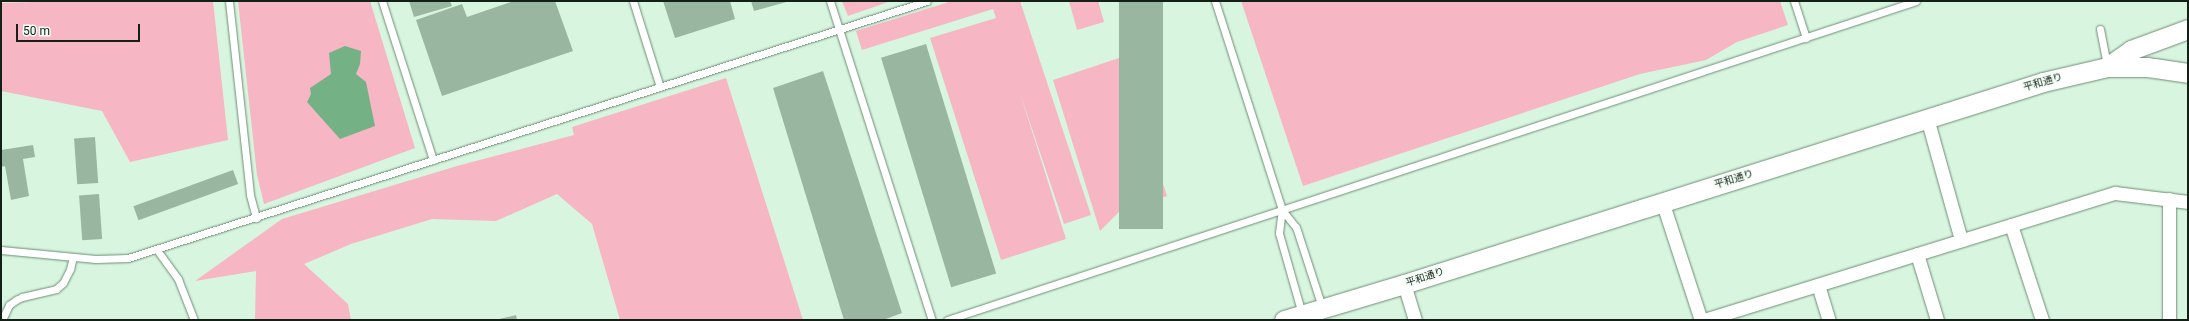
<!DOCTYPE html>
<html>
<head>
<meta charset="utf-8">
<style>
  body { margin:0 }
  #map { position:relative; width:2189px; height:321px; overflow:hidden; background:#d8f6df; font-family:Roboto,"Noto Sans JP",sans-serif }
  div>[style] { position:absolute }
  .green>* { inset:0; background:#f6b6c3 }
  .water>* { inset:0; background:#74b286 }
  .building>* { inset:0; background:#99b6a1; transform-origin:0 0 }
  .roads { filter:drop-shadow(0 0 1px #6f8b77) drop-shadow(0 0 1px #6f8b77) }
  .lane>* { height:7px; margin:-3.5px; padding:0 3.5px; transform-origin:3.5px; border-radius:3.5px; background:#fff }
  .street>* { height:13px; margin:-6.5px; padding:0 6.5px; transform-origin:6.5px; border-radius:6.5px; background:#fff }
  .secondary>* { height:19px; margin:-9.5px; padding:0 9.5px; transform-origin:9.5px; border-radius:9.5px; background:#fff }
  span { translate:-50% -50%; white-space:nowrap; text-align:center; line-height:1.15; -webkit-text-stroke:3.5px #f2fef5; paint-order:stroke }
  .street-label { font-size:10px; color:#141f17 }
  .frame { position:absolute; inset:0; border:2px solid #141f17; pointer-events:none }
  .scale { position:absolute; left:16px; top:24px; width:124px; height:18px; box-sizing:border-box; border:2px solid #141f17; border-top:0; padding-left:5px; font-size:12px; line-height:14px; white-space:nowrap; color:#141f17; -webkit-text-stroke:3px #f2fef5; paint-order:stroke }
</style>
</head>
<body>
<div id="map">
  <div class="green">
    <i style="clip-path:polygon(68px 1px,213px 1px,228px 140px,130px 162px,102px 111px,1px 91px,1px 3px)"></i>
    <i style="clip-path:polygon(238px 1px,370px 1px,415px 148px,264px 204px,257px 175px)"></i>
    <i style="clip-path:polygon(842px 1px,891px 1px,848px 16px)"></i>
    <i style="clip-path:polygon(952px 1px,1020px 1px,1091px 215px,1064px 224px,1019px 90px,1066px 239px,1001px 260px,930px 38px,996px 18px,993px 9px,862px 50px,856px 31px)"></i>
    <i style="clip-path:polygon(1069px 1px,1098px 1px,1104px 22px,1077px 30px)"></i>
    <i style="clip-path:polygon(1241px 1px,1780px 1px,1788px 25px,1737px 42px,1706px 60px,1640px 74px,1303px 186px)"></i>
    <i style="clip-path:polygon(1122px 57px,1167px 196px,1119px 212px,1100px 231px,1053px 80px)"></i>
    <i style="clip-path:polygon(726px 78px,803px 320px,620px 320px,592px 224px,557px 194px,496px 221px,432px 219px,351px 244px,304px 264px,348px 304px,351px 320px,255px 320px,256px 271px,195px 281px,282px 219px,457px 166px,574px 135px,572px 127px)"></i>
  </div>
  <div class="water">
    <i style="clip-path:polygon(345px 46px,361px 51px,360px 64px,356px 74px,366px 82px,375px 126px,340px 139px,307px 102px,311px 94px,310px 88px,331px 74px,329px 53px)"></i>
  </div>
  <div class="building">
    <i style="clip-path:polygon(409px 1px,450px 1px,452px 6px,414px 17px)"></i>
    <i style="clip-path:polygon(514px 1px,555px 1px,573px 51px,442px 96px,416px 20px,462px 4px,467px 17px)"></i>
    <i style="clip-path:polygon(663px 1px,730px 1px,735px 19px,675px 38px)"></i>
    <i style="clip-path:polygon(751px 1px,790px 1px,754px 11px)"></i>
    <i style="left:1119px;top:1px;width:44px;height:228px"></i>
    <i style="left:926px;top:44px;width:240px;height:47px;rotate:73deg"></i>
    <i style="clip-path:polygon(823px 71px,902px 313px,883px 320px,844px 320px,773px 88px)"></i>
    <i style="left:95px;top:137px;width:46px;height:21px;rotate:86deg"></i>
    <i style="clip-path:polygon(33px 145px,35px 157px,23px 159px,29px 196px,11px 200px,5px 166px,1px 167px,1px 150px)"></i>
    <i style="left:233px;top:170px;width:15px;height:106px;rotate:70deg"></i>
    <i style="left:99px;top:194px;width:45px;height:20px;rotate:86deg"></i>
    <i style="clip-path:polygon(516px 315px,517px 320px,499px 320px,499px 319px)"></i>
  </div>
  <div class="roads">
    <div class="lane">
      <i style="left:229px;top:1px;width:195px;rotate:83.8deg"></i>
      <i style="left:250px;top:195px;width:24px;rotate:75deg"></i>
      <i style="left:382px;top:1px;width:167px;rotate:72.2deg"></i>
      <i style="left:633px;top:1px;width:90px;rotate:72.6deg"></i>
      <i style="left:830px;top:1px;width:335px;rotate:72.3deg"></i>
      <i style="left:1215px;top:1px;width:219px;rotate:72.2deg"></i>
      <i style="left:1794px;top:1px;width:39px;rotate:72deg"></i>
      <i style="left:2100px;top:29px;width:37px;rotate:79deg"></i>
      <i style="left:1px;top:250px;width:95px;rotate:5.4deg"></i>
      <i style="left:96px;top:259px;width:32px;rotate:-2deg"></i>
      <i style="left:128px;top:258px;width:839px;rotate:-17.83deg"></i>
      <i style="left:157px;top:250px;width:36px;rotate:54deg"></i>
      <i style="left:178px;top:279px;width:44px;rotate:68.7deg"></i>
      <i style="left:1302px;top:314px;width:84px;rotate:-105.9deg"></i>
      <i style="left:1279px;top:233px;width:23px;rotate:-83deg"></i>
      <i style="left:1282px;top:210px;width:22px;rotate:51deg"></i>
      <i style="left:1296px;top:227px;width:84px;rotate:72deg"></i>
      <i style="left:2px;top:320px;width:17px;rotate:-65deg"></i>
      <i style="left:9px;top:305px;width:9px;rotate:-36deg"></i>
      <i style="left:16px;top:300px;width:7px;rotate:-27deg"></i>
      <i style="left:22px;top:297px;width:35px;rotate:-13deg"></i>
      <i style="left:56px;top:289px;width:9px;rotate:-41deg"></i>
      <i style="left:63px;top:283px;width:16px;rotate:-63deg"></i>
      <i style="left:70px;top:269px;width:12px;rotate:-76deg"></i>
      <i style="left:947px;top:320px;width:1020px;rotate:-18.22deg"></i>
    </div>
    <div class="street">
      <i style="left:1927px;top:118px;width:127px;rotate:74.4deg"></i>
      <i style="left:1662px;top:201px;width:125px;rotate:71.9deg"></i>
      <i style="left:2011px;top:225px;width:100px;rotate:71.9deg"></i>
      <i style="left:1917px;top:254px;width:69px;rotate:73.1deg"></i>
      <i style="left:1404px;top:284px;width:38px;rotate:73deg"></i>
      <i style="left:1818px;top:285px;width:37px;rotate:73deg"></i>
      <i style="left:1704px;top:320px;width:430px;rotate:-17.2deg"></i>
      <i style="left:2115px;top:193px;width:74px;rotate:7deg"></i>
      <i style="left:2169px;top:320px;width:121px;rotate:-90deg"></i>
    </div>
    <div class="secondary">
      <i style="left:2107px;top:67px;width:29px;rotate:-35deg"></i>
      <i style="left:2131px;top:50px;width:61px;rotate:-20.2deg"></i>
      <i style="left:1284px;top:320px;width:125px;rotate:-16.7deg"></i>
      <i style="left:1404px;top:284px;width:670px;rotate:-17.54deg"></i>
      <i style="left:2043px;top:82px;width:66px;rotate:-13.2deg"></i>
      <i style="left:2107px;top:67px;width:40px"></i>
      <i style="left:2147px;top:67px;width:41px;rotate:8.3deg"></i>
    </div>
  </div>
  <div class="street-label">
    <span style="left:2043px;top:82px;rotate:-16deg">平和通り</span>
    <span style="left:1734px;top:179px;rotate:-17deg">平和通り</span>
    <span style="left:1425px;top:277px;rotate:-18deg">平和通り</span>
  </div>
  <div class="frame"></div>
  <div class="scale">50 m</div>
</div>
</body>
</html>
